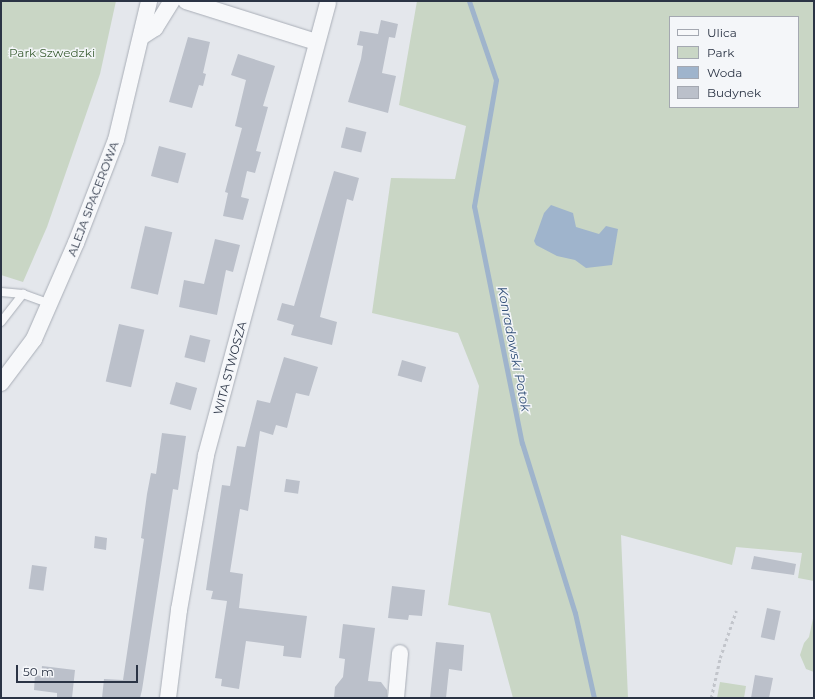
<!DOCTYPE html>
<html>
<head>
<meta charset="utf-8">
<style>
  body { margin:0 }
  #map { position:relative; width:815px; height:699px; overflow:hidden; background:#e4e7ec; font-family:Montserrat,sans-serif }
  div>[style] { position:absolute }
  .green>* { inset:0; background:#c9d6c5 }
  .water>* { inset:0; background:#9fb4cc }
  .stream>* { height:5px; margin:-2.5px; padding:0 2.5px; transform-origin:2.5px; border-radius:2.5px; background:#9fb4cc }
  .building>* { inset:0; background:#bbc0ca; transform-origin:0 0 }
  .path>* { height:2.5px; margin-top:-1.25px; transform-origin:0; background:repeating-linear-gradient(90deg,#c2c5cb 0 3px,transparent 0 6px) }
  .roads { filter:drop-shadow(0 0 1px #a9aeb7) drop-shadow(0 0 1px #a9aeb7) }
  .service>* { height:8px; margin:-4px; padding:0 4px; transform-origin:4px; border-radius:4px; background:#f7f8fa }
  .minor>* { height:16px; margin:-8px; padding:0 8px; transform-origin:8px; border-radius:8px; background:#f7f8fa }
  span { translate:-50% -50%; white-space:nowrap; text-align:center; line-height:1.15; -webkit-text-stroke:3px #f4f6f9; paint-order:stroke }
  .park-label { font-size:12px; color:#3f6138 }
  .street-label { font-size:12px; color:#2b3445 }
  .water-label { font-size:13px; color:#34527a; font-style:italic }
  .frame { position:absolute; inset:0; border:2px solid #2b3445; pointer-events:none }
  .legend { position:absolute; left:669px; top:16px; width:130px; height:92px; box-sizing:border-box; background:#f4f6f9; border:1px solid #a4a8b1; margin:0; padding:5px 7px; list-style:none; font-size:12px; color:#2b3445 }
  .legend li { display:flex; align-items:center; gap:8px; height:20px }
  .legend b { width:20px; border:1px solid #a4a8b1 }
  .scale { position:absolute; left:16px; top:665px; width:122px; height:18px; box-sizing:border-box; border:2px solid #2b3445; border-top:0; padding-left:5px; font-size:12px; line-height:14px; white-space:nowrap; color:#2b3445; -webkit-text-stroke:3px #f4f6f9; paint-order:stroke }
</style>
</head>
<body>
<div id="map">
  <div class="green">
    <i style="clip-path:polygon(1px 1px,116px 1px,100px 74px,47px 227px,23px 282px,1px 275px)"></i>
    <i style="clip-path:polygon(evenodd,417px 1px,814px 1px,814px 581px,798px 578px,802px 553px,736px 547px,732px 565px,621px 535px,628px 698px,513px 698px,490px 613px,448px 605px,479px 386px,458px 333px,372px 313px,391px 178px,455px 179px,466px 126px,399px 105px,417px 1px,670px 17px,798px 17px,798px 107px,670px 107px,670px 17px)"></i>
    <i style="clip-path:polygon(814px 614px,814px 672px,806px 669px,800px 655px,804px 643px,809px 637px)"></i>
    <i style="clip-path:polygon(720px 682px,746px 686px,744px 698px,717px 698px)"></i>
  </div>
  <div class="water">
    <i style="clip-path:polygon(551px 205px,573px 213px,576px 227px,599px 234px,606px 226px,618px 229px,612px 265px,586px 268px,575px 260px,557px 256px,536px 245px,534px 241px,544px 213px)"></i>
  </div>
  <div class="stream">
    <i style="left:469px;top:1px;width:83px;rotate:71.1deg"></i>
    <i style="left:496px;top:80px;width:128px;rotate:99.9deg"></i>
    <i style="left:474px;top:206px;width:242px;rotate:78.6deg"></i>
    <i style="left:522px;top:443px;width:178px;rotate:72.7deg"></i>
    <i style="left:575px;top:613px;width:87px;rotate:77.4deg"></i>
  </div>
  <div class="building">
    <i style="clip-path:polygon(381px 20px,398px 24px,395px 38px,389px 37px,382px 73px,396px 76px,388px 113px,348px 102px,361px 59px,363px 46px,357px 45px,360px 31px,378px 34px)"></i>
    <i style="clip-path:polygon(188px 37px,210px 42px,203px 73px,206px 74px,203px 86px,199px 85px,192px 108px,169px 102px)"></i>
    <i style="clip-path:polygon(238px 54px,275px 66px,263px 106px,268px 107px,256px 151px,261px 152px,255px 173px,247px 171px,241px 197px,249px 199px,243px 220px,223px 216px,228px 193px,225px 192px,242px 128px,235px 126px,246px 80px,231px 75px)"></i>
    <i style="left:346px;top:127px;width:21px;height:21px;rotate:14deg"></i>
    <i style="left:159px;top:146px;width:28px;height:31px;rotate:15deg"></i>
    <i style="clip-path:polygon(334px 171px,359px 178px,353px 201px,347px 199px,320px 317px,337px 322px,332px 345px,291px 335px,294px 325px,277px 320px,282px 303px,294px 306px)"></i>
    <i style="left:145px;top:226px;width:28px;height:64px;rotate:13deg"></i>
    <i style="clip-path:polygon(215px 239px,240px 245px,233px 272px,226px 270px,217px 315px,179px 307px,184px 280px,204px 284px)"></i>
    <i style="left:119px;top:324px;width:26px;height:59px;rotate:13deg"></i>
    <i style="left:190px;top:335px;width:21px;height:23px;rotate:14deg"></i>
    <i style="clip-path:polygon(284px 357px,318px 367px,309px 396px,296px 393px,287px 428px,276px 425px,273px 435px,260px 431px,248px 511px,240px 509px,230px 572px,243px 574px,239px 608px,307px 616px,301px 658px,283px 656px,284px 646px,246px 641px,239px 689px,221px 686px,222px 679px,215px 678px,227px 601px,211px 599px,213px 591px,206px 590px,209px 569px,222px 485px,230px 486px,237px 446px,245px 447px,257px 400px,270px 403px)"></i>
    <i style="left:402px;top:360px;width:25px;height:16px;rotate:16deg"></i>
    <i style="left:176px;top:382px;width:22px;height:23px;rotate:16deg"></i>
    <i style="clip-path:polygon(162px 433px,186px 436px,178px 490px,173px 489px,142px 690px,140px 698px,102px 698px,104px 679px,123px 680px,144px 539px,141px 538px,147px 494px,151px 473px,156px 474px)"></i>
    <i style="left:286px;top:479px;width:14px;height:13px;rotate:8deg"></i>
    <i style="clip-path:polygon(95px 536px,107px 538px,106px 550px,94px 548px)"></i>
    <i style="clip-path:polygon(754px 556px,796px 564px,794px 575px,751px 569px)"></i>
    <i style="left:32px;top:565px;width:15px;height:24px;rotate:8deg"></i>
    <i style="clip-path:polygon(392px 586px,425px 590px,422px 616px,409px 615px,408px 620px,388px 618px)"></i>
    <i style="left:767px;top:608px;width:14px;height:30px;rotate:12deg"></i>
    <i style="clip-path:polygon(343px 624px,375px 628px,368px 681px,381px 682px,387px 690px,387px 698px,334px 698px,335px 687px,343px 677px,345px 659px,339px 658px)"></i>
    <i style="clip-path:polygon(436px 642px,464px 645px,462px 671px,449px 669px,446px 698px,430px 698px)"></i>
    <i style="clip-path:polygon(42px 666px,75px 670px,72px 698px,57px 698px,57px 693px,34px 690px,35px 675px,41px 676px)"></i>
    <i style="clip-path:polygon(755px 675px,773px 678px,769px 698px,751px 698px)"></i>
  </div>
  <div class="path">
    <i style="left:711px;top:698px;width:41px;rotate:-77.3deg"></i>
    <i style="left:720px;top:658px;width:50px;rotate:-71.2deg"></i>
  </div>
  <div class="roads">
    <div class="service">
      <i style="left:1px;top:292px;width:22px;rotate:5deg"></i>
      <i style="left:23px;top:294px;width:30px;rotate:20deg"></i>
      <i style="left:1px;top:322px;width:36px;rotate:-52deg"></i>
    </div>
    <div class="minor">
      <i style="left:186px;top:1px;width:136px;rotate:17.5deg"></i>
      <i style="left:141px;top:37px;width:17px;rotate:-33deg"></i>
      <i style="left:155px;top:28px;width:32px;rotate:-58deg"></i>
      <i style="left:1px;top:383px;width:55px;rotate:-53.1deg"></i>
      <i style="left:34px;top:339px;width:105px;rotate:-66.4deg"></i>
      <i style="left:76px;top:243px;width:110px;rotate:-68.8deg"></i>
      <i style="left:116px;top:140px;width:143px;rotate:-76.6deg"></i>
      <i style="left:168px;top:698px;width:89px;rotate:-82.9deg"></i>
      <i style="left:179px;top:610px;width:157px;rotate:-80.1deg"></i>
      <i style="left:206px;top:455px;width:468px;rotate:-74.9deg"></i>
      <i style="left:396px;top:698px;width:45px;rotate:-84.9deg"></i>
    </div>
  </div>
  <div class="park-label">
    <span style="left:52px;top:53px">Park Szwedzki</span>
  </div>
  <div class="street-label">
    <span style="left:93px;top:199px;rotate:-69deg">ALEJA SPACEROWA</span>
    <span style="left:230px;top:368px;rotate:-75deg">WITA STWOSZA</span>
  </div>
  <div class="water-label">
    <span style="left:514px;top:349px;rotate:79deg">Konradowski Potok</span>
  </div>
  <div class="frame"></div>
  <ul class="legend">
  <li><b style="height:5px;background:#f7f8fa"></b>Ulica</li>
  <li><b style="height:11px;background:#c9d6c5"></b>Park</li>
  <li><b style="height:11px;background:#9fb4cc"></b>Woda</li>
  <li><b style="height:11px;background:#bbc0ca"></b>Budynek</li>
  </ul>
  <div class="scale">50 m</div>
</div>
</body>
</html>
